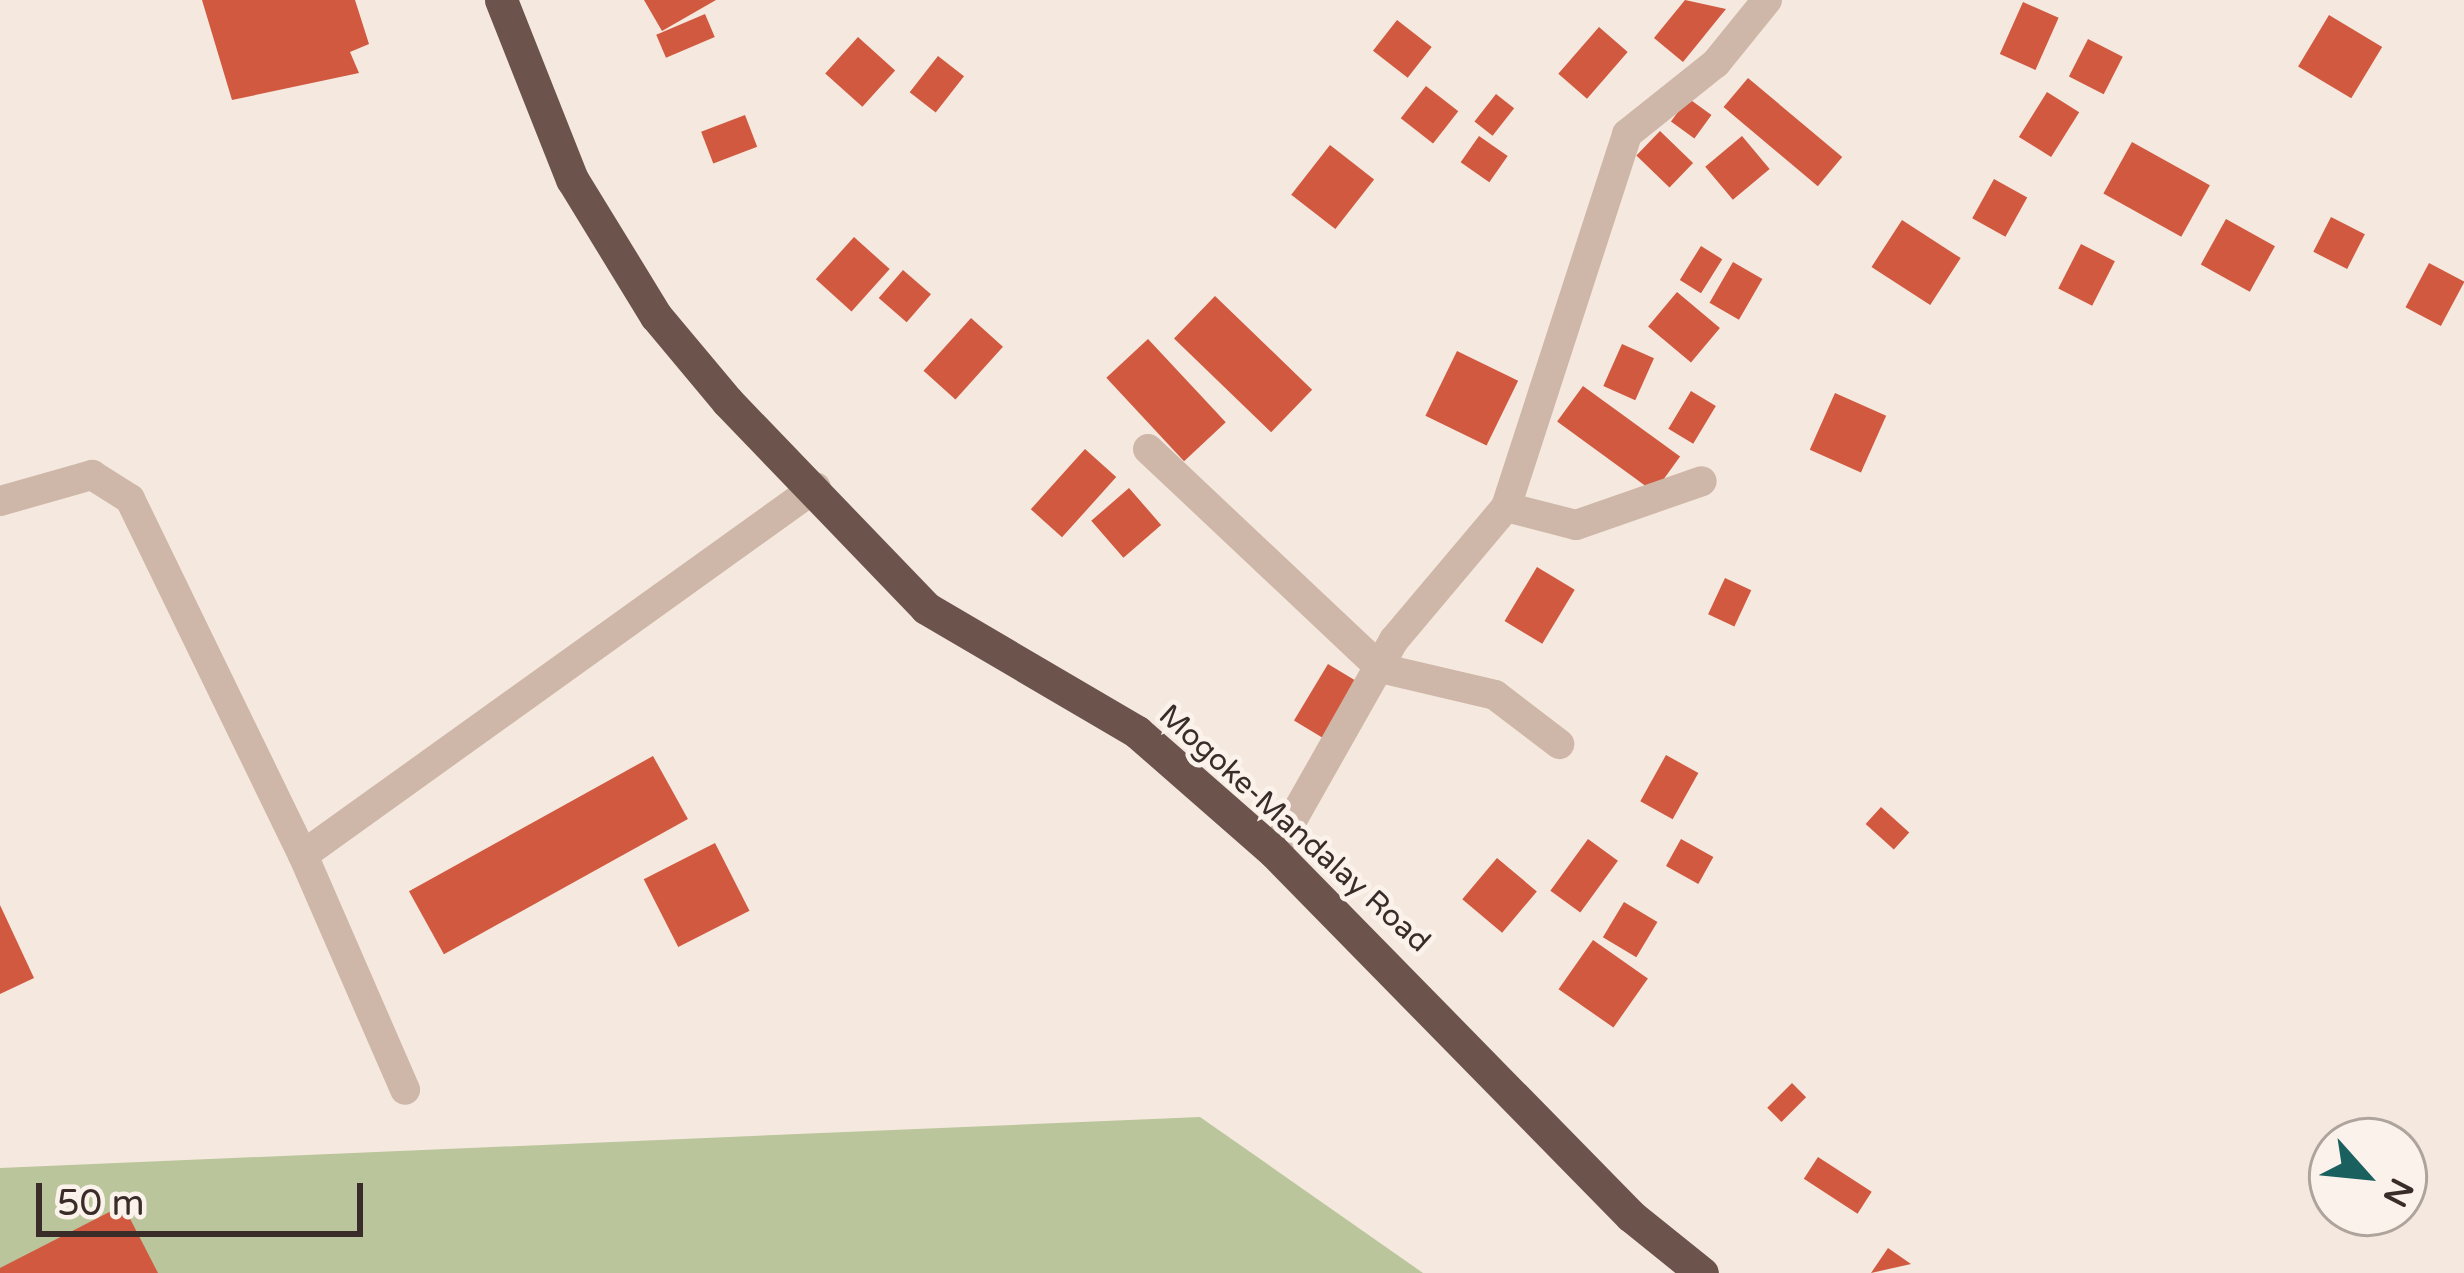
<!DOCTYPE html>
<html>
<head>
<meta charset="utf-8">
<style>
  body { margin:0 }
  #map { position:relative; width:2464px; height:1273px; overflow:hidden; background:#f5e8de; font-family:"Varela Round",sans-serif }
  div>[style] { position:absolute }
  .green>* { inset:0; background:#bac59c }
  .building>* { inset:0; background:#d05940; transform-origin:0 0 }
  .minor>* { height:30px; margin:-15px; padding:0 15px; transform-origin:15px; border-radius:15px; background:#ceb7a8 }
  .trunk>* { height:33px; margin:-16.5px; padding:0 16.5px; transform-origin:16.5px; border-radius:16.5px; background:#6c544c }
  span { translate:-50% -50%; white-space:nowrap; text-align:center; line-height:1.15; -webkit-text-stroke:10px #fbf3eb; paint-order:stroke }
  .street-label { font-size:30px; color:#3a2d29 }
  .north { position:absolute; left:2308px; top:1117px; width:120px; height:120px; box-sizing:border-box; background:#fbf3eb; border:3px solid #aea49d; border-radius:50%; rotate:117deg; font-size:33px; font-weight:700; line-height:48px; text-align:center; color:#3a2d29 }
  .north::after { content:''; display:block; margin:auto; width:42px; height:54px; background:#1a605f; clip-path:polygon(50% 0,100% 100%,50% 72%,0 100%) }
  .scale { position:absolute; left:36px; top:1183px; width:327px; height:54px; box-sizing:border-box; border:6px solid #3a2d29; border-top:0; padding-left:15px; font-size:36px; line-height:42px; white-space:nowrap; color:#3a2d29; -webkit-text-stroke:9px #fbf3eb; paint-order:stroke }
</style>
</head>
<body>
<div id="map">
  <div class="green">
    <i style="clip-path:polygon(1200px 1117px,1423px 1273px,0 1273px,0 1168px)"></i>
  </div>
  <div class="building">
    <i style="clip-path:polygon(202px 0,355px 0,369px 44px,350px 52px,359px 73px,232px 100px)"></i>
    <i style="clip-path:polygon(644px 0,716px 0,662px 31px)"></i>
    <i style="clip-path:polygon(1685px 0,1726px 9px,1683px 62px,1654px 38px)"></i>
    <i style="left:2023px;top:2px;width:39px;height:57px;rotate:24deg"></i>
    <i style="left:705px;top:14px;width:25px;height:53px;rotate:67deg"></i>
    <i style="left:2329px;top:15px;width:62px;height:60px;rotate:31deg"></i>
    <i style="left:1397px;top:20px;width:44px;height:39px;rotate:38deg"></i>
    <i style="left:1599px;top:27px;width:38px;height:62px;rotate:41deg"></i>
    <i style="left:858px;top:37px;width:50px;height:49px;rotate:42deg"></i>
    <i style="left:2088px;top:39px;width:39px;height:42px;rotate:27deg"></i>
    <i style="left:938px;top:56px;width:33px;height:46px;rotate:38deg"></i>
    <i style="left:1748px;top:78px;width:123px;height:38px;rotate:40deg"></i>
    <i style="left:1426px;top:86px;width:41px;height:41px;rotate:38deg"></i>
    <i style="left:2047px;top:92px;width:38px;height:53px;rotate:32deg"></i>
    <i style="left:1496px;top:94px;width:23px;height:35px;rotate:38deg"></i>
    <i style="left:1688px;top:98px;width:29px;height:29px;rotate:36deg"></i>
    <i style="left:745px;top:115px;width:34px;height:47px;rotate:69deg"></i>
    <i style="left:1660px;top:131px;width:46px;height:34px;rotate:44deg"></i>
    <i style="left:1479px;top:136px;width:35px;height:32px;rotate:35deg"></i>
    <i style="left:1742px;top:136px;width:43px;height:48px;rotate:50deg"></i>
    <i style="left:2132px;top:142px;width:89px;height:59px;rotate:29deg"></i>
    <i style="left:1330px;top:145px;width:56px;height:63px;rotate:38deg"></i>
    <i style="left:1994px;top:179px;width:38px;height:45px;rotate:29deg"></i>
    <i style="left:2331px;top:217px;width:38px;height:39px;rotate:27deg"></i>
    <i style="left:2226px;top:219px;width:56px;height:52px;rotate:29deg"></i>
    <i style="left:1902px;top:220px;width:70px;height:56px;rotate:33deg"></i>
    <i style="left:854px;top:237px;width:48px;height:57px;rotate:42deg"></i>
    <i style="left:2081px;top:244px;width:38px;height:50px;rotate:27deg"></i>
    <i style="left:1701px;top:246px;width:25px;height:40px;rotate:32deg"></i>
    <i style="left:1733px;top:262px;width:34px;height:47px;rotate:30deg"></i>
    <i style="left:2429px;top:263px;width:40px;height:50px;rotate:28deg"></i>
    <i style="left:903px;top:270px;width:37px;height:37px;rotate:41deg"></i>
    <i style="left:1677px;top:292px;width:56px;height:45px;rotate:40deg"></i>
    <i style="left:1215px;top:296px;width:135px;height:59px;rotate:44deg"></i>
    <i style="left:971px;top:318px;width:43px;height:71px;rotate:42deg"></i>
    <i style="left:1148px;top:339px;width:114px;height:57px;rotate:47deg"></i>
    <i style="left:1622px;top:344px;width:35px;height:46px;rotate:24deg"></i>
    <i style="left:1457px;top:351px;width:68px;height:72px;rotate:26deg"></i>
    <i style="left:1583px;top:386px;width:120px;height:44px;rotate:36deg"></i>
    <i style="left:1691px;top:391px;width:29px;height:44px;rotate:31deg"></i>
    <i style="left:1835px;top:393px;width:56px;height:62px;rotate:24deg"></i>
    <i style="left:1085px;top:449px;width:42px;height:81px;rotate:42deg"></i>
    <i style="left:1129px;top:488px;width:49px;height:50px;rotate:49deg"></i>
    <i style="left:1537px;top:567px;width:44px;height:63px;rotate:31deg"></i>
    <i style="left:1725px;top:578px;width:29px;height:40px;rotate:25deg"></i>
    <i style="left:1328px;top:664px;width:42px;height:66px;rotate:31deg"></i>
    <i style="left:1666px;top:755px;width:37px;height:53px;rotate:29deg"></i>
    <i style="left:653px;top:756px;width:72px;height:279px;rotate:61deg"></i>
    <i style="left:1881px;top:807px;width:38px;height:23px;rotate:42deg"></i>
    <i style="left:1588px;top:839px;width:37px;height:64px;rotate:36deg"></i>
    <i style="left:1681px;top:839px;width:37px;height:31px;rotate:29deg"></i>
    <i style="left:715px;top:843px;width:76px;height:80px;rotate:63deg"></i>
    <i style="left:1497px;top:858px;width:52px;height:54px;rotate:40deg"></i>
    <i style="left:1624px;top:902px;width:39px;height:41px;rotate:31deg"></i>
    <i style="clip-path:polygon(0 905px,34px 978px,0 994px)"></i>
    <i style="left:1593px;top:940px;width:67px;height:60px;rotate:35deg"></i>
    <i style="left:1792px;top:1083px;width:20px;height:35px;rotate:45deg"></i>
    <i style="left:1818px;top:1157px;width:64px;height:26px;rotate:33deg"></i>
    <i style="clip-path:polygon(123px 1205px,158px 1273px,0 1273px,0 1268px)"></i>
    <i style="clip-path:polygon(1888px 1248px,1911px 1264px,1871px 1273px)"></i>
  </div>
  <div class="minor">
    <i style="left:1148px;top:449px;width:319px;rotate:43.3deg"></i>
    <i style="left:1380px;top:668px;width:118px;rotate:13.2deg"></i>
    <i style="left:1495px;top:695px;width:81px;rotate:37.4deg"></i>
    <i style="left:0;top:501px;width:96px;rotate:-15.8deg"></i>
    <i style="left:92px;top:475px;width:45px;rotate:32.3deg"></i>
    <i style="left:130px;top:499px;width:396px;rotate:64.1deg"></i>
    <i style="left:303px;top:855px;width:631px;rotate:-35.65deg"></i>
    <i style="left:1506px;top:507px;width:72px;rotate:14.4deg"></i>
    <i style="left:1576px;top:525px;width:133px;rotate:-19.2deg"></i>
    <i style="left:1274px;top:852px;width:244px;rotate:-60.5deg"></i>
    <i style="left:1394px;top:640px;width:174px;rotate:-49.9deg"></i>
    <i style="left:1506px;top:507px;width:392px;rotate:-72deg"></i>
    <i style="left:1627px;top:134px;width:114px;rotate:-38.6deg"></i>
    <i style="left:1716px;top:63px;width:81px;rotate:-51deg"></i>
    <i style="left:303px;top:855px;width:256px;rotate:66.5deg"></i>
  </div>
  <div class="trunk">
    <i style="left:501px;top:0;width:193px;rotate:68.4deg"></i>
    <i style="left:572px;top:179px;width:161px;rotate:58.5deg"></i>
    <i style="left:656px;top:316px;width:111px;rotate:50.1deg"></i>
    <i style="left:727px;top:401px;width:287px;rotate:46.1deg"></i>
    <i style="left:926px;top:608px;width:245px;rotate:30.4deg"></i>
    <i style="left:1137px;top:732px;width:182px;rotate:41.2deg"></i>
    <i style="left:1274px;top:852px;width:510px;rotate:45.56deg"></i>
    <i style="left:1631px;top:1216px;width:91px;rotate:38.8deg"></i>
  </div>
  <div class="street-label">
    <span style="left:1294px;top:829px;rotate:42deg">Mogoke-Mandalay Road</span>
  </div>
  <div class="north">N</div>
  <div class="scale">50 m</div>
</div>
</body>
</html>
